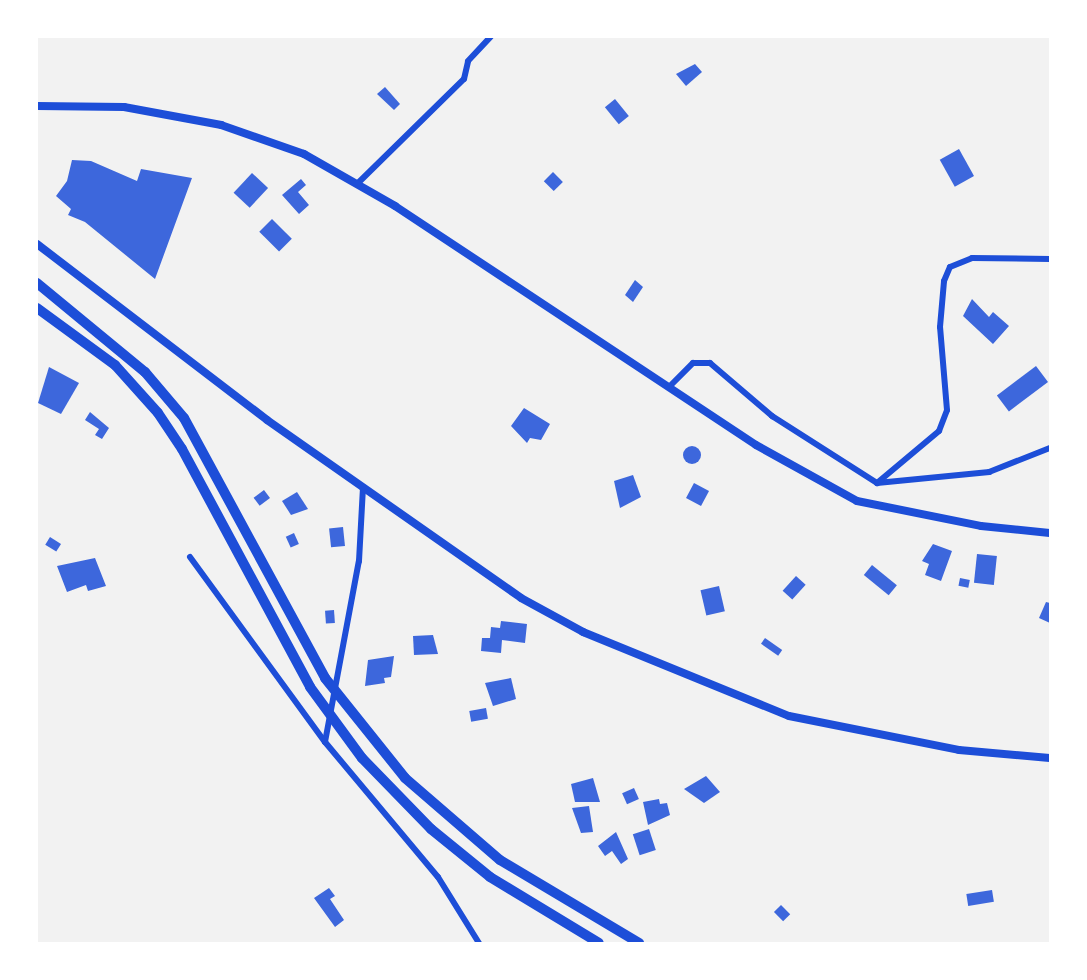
<!DOCTYPE html>
<html>
<head>
<meta charset="utf-8">
<style>
  body { margin:0 }
  #map { position:relative; width:1087px; height:980px; overflow:hidden; background:#f2f2f2; font-family:Quicksand,sans-serif }
  div>[style] { position:absolute }
  .building>* { inset:0; background:#3d67dc; transform-origin:0 0 }
  .round { border-radius:50% }
  .minor>* { height:6px; margin:-3px; padding:0 3px; transform-origin:3px; border-radius:3px; background:#1d4ed8 }
  .tertiary>* { height:8px; margin:-4px; padding:0 4px; transform-origin:4px; border-radius:4px; background:#1d4ed8 }
  .trunk>* { height:10px; margin:-5px; padding:0 5px; transform-origin:5px; border-radius:5px; background:#1d4ed8 }
  span { translate:-50% -50%; white-space:nowrap; text-align:center; line-height:1.15; -webkit-text-stroke:5px #fff; paint-order:stroke }
  .frame { position:absolute; inset:0; border:38px solid #fff; pointer-events:none }
</style>
</head>
<body>
<div id="map">
  <div class="building">
    <i style="clip-path:polygon(695px 64px,702px 72px,686px 86px,676px 74px)"></i>
    <i style="clip-path:polygon(385px 87px,400px 104px,394px 110px,377px 94px)"></i>
    <i style="left:615px;top:99px;width:22px;height:13px;rotate:51deg"></i>
    <i style="left:959px;top:149px;width:31px;height:22px;rotate:61deg"></i>
    <i style="clip-path:polygon(72px 160px,91px 161px,137px 181px,141px 169px,192px 178px,155px 279px,85px 222px,68px 215px,71px 209px,56px 196px,67px 181px)"></i>
    <i style="left:553px;top:172px;width:14px;height:13px;rotate:45deg"></i>
    <i style="left:252px;top:173px;width:22px;height:27px;rotate:43deg"></i>
    <i style="clip-path:polygon(301px 179px,306px 185px,298px 192px,309px 205px,299px 214px,282px 195px)"></i>
    <i style="left:272px;top:219px;width:28px;height:18px;rotate:45deg"></i>
    <i style="clip-path:polygon(635px 280px,643px 287px,633px 302px,625px 295px)"></i>
    <i style="clip-path:polygon(972px 299px,989px 317px,993px 312px,1009px 326px,993px 344px,963px 316px)"></i>
    <i style="left:1036px;top:366px;width:20px;height:49px;rotate:53deg"></i>
    <i style="clip-path:polygon(49px 367px,79px 383px,61px 414px,38px 403px)"></i>
    <i style="clip-path:polygon(524px 408px,550px 424px,541px 440px,530px 438px,527px 443px,511px 426px)"></i>
    <i style="clip-path:polygon(90px 412px,109px 428px,102px 439px,95px 435px,99px 429px,85px 420px)"></i>
    <i class="round" style="left:683px;top:446px;width:18px;height:18px"></i>
    <i style="clip-path:polygon(633px 475px,641px 497px,620px 508px,614px 481px)"></i>
    <i style="left:694px;top:483px;width:17px;height:17px;rotate:28deg"></i>
    <i style="left:264px;top:490px;width:10px;height:13px;rotate:53deg"></i>
    <i style="clip-path:polygon(297px 492px,308px 509px,291px 515px,282px 501px)"></i>
    <i style="left:343px;top:527px;width:19px;height:14px;rotate:84deg"></i>
    <i style="left:294px;top:533px;width:12px;height:9px;rotate:66deg"></i>
    <i style="left:50px;top:537px;width:13px;height:9px;rotate:32deg"></i>
    <i style="clip-path:polygon(933px 544px,952px 551px,941px 581px,925px 575px,929px 564px,922px 561px)"></i>
    <i style="left:977px;top:554px;width:20px;height:29px;rotate:6deg"></i>
    <i style="clip-path:polygon(95px 558px,106px 586px,88px 591px,86px 585px,67px 592px,57px 566px)"></i>
    <i style="left:872px;top:565px;width:32px;height:13px;rotate:39deg"></i>
    <i style="left:796px;top:576px;width:13px;height:20px;rotate:42deg"></i>
    <i style="left:960px;top:578px;width:10px;height:8px;rotate:11deg"></i>
    <i style="left:719px;top:586px;width:26px;height:19px;rotate:77deg"></i>
    <i style="clip-path:polygon(1046px 602px,1050px 603px,1050px 623px,1039px 618px)"></i>
    <i style="left:334px;top:610px;width:13px;height:9px;rotate:86deg"></i>
    <i style="clip-path:polygon(501px 621px,527px 624px,525px 643px,502px 640px,501px 653px,481px 651px,482px 638px,490px 638px,491px 627px,500px 628px)"></i>
    <i style="clip-path:polygon(433px 635px,438px 654px,414px 655px,413px 636px)"></i>
    <i style="left:765px;top:638px;width:21px;height:7px;rotate:35deg"></i>
    <i style="clip-path:polygon(394px 656px,391px 677px,384px 678px,385px 683px,365px 686px,368px 660px)"></i>
    <i style="clip-path:polygon(511px 678px,516px 699px,493px 706px,485px 683px)"></i>
    <i style="left:486px;top:708px;width:11px;height:17px;rotate:80deg"></i>
    <i style="clip-path:polygon(706px 776px,720px 792px,704px 803px,684px 789px)"></i>
    <i style="clip-path:polygon(593px 778px,600px 802px,575px 802px,571px 784px)"></i>
    <i style="left:634px;top:788px;width:12px;height:13px;rotate:66deg"></i>
    <i style="clip-path:polygon(659px 799px,660px 804px,667px 803px,670px 815px,648px 825px,643px 802px)"></i>
    <i style="clip-path:polygon(589px 806px,593px 832px,581px 833px,572px 808px)"></i>
    <i style="left:649px;top:829px;width:22px;height:17px;rotate:72deg"></i>
    <i style="clip-path:polygon(616px 832px,628px 859px,621px 864px,612px 851px,605px 856px,598px 846px)"></i>
    <i style="clip-path:polygon(329px 888px,335px 896px,330px 899px,344px 920px,335px 927px,314px 898px)"></i>
    <i style="left:992px;top:890px;width:12px;height:26px;rotate:81deg"></i>
    <i style="left:781px;top:905px;width:13px;height:10px;rotate:45deg"></i>
  </div>
  <div class="minor">
    <i style="left:357px;top:184px;width:150px;rotate:-44.5deg"></i>
    <i style="left:464px;top:79px;width:18px;rotate:-77deg"></i>
    <i style="left:468px;top:61px;width:33px;rotate:-47deg"></i>
    <i style="left:669px;top:387px;width:34px;rotate:-45deg"></i>
    <i style="left:693px;top:363px;width:17px"></i>
    <i style="left:710px;top:363px;width:82px;rotate:40.5deg"></i>
    <i style="left:772px;top:416px;width:125px;rotate:32.5deg"></i>
    <i style="left:877px;top:483px;width:113px;rotate:-5.6deg"></i>
    <i style="left:989px;top:472px;width:66px;rotate:-21.5deg"></i>
    <i style="left:877px;top:483px;width:81px;rotate:-40deg"></i>
    <i style="left:939px;top:431px;width:22px;rotate:-69deg"></i>
    <i style="left:947px;top:410px;width:83px;rotate:-94.8deg"></i>
    <i style="left:940px;top:327px;width:46px;rotate:-85deg"></i>
    <i style="left:944px;top:281px;width:15px;rotate:-67deg"></i>
    <i style="left:950px;top:267px;width:24px;rotate:-22deg"></i>
    <i style="left:972px;top:258px;width:78px;rotate:0.7deg"></i>
    <i style="left:190px;top:557px;width:229px;rotate:53.9deg"></i>
    <i style="left:325px;top:742px;width:176px;rotate:50.1deg"></i>
    <i style="left:438px;top:877px;width:78px;rotate:58.2deg"></i>
    <i style="left:325px;top:742px;width:184px;rotate:-79.4deg"></i>
    <i style="left:359px;top:561px;width:74px;rotate:-86.9deg"></i>
  </div>
  <div class="tertiary">
    <i style="left:37px;top:106px;width:87px;rotate:0.7deg"></i>
    <i style="left:124px;top:107px;width:99px;rotate:10.5deg"></i>
    <i style="left:221px;top:125px;width:88px;rotate:19.3deg"></i>
    <i style="left:304px;top:154px;width:105px;rotate:29.7deg"></i>
    <i style="left:395px;top:206px;width:433px;rotate:33.5deg"></i>
    <i style="left:756px;top:445px;width:115px;rotate:29deg"></i>
    <i style="left:857px;top:501px;width:126px;rotate:11.4deg"></i>
    <i style="left:981px;top:526px;width:69px;rotate:5.8deg"></i>
    <i style="left:37px;top:244px;width:290px;rotate:37.4deg"></i>
    <i style="left:267px;top:420px;width:310px;rotate:35deg"></i>
    <i style="left:521px;top:598px;width:71px;rotate:28.7deg"></i>
    <i style="left:583px;top:632px;width:222px;rotate:22.2deg"></i>
    <i style="left:789px;top:716px;width:173px;rotate:11.3deg"></i>
    <i style="left:959px;top:750px;width:91px;rotate:5deg"></i>
  </div>
  <div class="trunk">
    <i style="left:37px;top:283px;width:140px;rotate:39.5deg"></i>
    <i style="left:145px;top:372px;width:60px;rotate:49.7deg"></i>
    <i style="left:184px;top:418px;width:296px;rotate:61.5deg"></i>
    <i style="left:325px;top:678px;width:128px;rotate:51.3deg"></i>
    <i style="left:405px;top:778px;width:125px;rotate:40.8deg"></i>
    <i style="left:500px;top:860px;width:162px;rotate:30.8deg"></i>
    <i style="left:37px;top:308px;width:97px;rotate:36.2deg"></i>
    <i style="left:115px;top:365px;width:64px;rotate:48.1deg"></i>
    <i style="left:158px;top:413px;width:43px;rotate:56.3deg"></i>
    <i style="left:182px;top:449px;width:270px;rotate:61.7deg"></i>
    <i style="left:310px;top:687px;width:88px;rotate:53.8deg"></i>
    <i style="left:362px;top:758px;width:99px;rotate:45.8deg"></i>
    <i style="left:431px;top:829px;width:76px;rotate:39.1deg"></i>
    <i style="left:490px;top:877px;width:127px;rotate:31.2deg"></i>
  </div>
  <div class="frame"></div>
</div>
</body>
</html>
